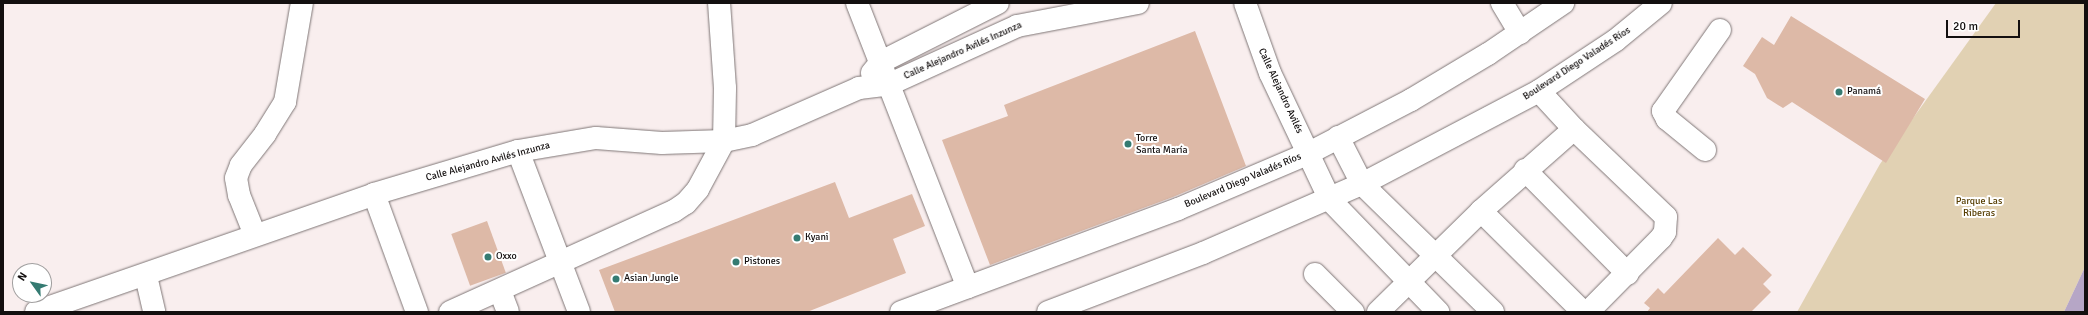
<!DOCTYPE html>
<html>
<head>
<meta charset="utf-8">
<style>
  body { margin:0 }
  #map { position:relative; width:2088px; height:315px; overflow:hidden; background:#f9eeee; font-family:Signika,sans-serif }
  div>[style] { position:absolute }
  .green>* { inset:0; background:#e1d1b3 }
  .water>* { inset:0; background:#b6a6c6 }
  .building>* { inset:0; background:#ddb9a7; transform-origin:0 0 }
  .roads { filter:drop-shadow(0 0 1px #7f7676) drop-shadow(0 0 1px #7f7676) }
  .minor>* { height:22px; margin:-11px; padding:0 11px; transform-origin:11px; border-radius:11px; background:#fff }
  .major>* { height:22px; margin:-11px; padding:0 11px; transform-origin:11px; border-radius:11px; background:#fff }
  .dots>* { width:11px; height:11px; translate:-50% -50%; box-sizing:border-box; border:2px solid #fff; border-radius:50% }
  span { translate:-50% -50%; white-space:nowrap; text-align:center; line-height:1.15; -webkit-text-stroke:4px #fff; paint-order:stroke }
  .street-label { font-size:10px; color:#130f0f }
  .poi-label { font-size:10px; color:#130f0f }
  .left { translate:0 -50%; text-align:left }
  .park-label { font-size:10px; color:#563d00 }
  .frame { position:absolute; inset:0; border:4px solid #130f0f; pointer-events:none }
  .north { position:absolute; left:12px; top:263px; width:40px; height:40px; box-sizing:border-box; background:#fff; border:1px solid #a19f9f; border-radius:50%; rotate:303deg; font-size:11px; font-weight:700; line-height:16px; text-align:center; color:#130f0f }
  .north::after { content:''; display:block; margin:auto; width:14px; height:18px; background:#357b72; clip-path:polygon(50% 0,100% 100%,50% 72%,0 100%) }
  .scale { position:absolute; left:1946px; top:20px; width:74px; height:18px; box-sizing:border-box; border:2px solid #130f0f; border-top:0; padding-left:5px; font-size:12px; line-height:14px; white-space:nowrap; color:#130f0f; -webkit-text-stroke:3px #fff; paint-order:stroke }
</style>
</head>
<body>
<div id="map">
  <div class="green">
    <i style="clip-path:polygon(1996px 3px,2085px 3px,2085px 267px,2064px 312px,1797px 312px,1880px 164px)"></i>
  </div>
  <div class="water">
    <i style="clip-path:polygon(2085px 267px,2085px 312px,2064px 312px)"></i>
  </div>
  <div class="building">
    <i style="clip-path:polygon(1791px 16px,1925px 99px,1886px 163px,1792px 102px,1783px 108px,1767px 98px,1755px 74px,1743px 66px,1762px 37px,1774px 45px)"></i>
    <i style="clip-path:polygon(1195px 31px,1246px 166px,1173px 197px,990px 265px,942px 140px,1008px 116px,1004px 105px)"></i>
    <i style="clip-path:polygon(835px 182px,849px 218px,912px 194px,925px 226px,893px 239px,906px 273px,807px 312px,615px 312px,599px 270px)"></i>
    <i style="left:487px;top:221px;width:55px;height:38px;rotate:70deg"></i>
    <i style="clip-path:polygon(1718px 238px,1735px 255px,1743px 247px,1772px 275px,1763px 284px,1771px 292px,1751px 312px,1647px 312px,1650px 308px,1644px 303px,1658px 288px,1664px 294px)"></i>
  </div>
  <div class="roads">
    <div class="minor">
      <i style="left:857px;top:3px;width:305px;rotate:68.7deg"></i>
      <i style="left:1245px;top:3px;width:74px;rotate:70.3deg"></i>
      <i style="left:1270px;top:73px;width:140px;rotate:64.7deg"></i>
      <i style="left:1330px;top:200px;width:156px;rotate:46deg"></i>
      <i style="left:1502px;top:3px;width:35px;rotate:59deg"></i>
      <i style="left:872px;top:73px;width:14px;rotate:-51deg"></i>
      <i style="left:881px;top:62px;width:131px;rotate:-26.8deg"></i>
      <i style="left:1539px;top:91px;width:52px;rotate:47.4deg"></i>
      <i style="left:1338px;top:137px;width:53px;rotate:62.9deg"></i>
      <i style="left:1362px;top:184px;width:183px;rotate:44.3deg"></i>
      <i style="left:1705px;top:150px;width:49px;rotate:-140.8deg"></i>
      <i style="left:1667px;top:119px;width:9px;rotate:-117deg"></i>
      <i style="left:1663px;top:111px;width:99px;rotate:-54.9deg"></i>
      <i style="left:518px;top:151px;width:172px;rotate:69.2deg"></i>
      <i style="left:1525px;top:170px;width:146px;rotate:45.3deg"></i>
      <i style="left:374px;top:194px;width:126px;rotate:70deg"></i>
      <i style="left:1481px;top:211px;width:144px;rotate:44.7deg"></i>
      <i style="left:255px;top:235px;width:43px;rotate:-111.8deg"></i>
      <i style="left:239px;top:195px;width:17px;rotate:-100deg"></i>
      <i style="left:236px;top:178px;width:14px;rotate:-69deg"></i>
      <i style="left:241px;top:165px;width:39px;rotate:-52deg"></i>
      <i style="left:265px;top:134px;width:38px;rotate:-58deg"></i>
      <i style="left:285px;top:102px;width:100px;rotate:-80.3deg"></i>
      <i style="left:1315px;top:274px;width:54px;rotate:45deg"></i>
      <i style="left:146px;top:276px;width:37px;rotate:77deg"></i>
      <i style="left:500px;top:291px;width:22px;rotate:69deg"></i>
      <i style="left:36px;top:312px;width:358px;rotate:-19.2deg"></i>
      <i style="left:374px;top:194px;width:150px;rotate:-16.6deg"></i>
      <i style="left:518px;top:151px;width:79px;rotate:-9.5deg"></i>
      <i style="left:596px;top:138px;width:66px;rotate:4.3deg"></i>
      <i style="left:662px;top:143px;width:62px;rotate:-1.8deg"></i>
      <i style="left:724px;top:141px;width:29px;rotate:-12deg"></i>
      <i style="left:752px;top:135px;width:117px;rotate:-23.7deg"></i>
      <i style="left:859px;top:88px;width:31px;rotate:-7deg"></i>
      <i style="left:890px;top:84px;width:140px;rotate:-24.5deg"></i>
      <i style="left:1017px;top:26px;width:123px;rotate:-10.8deg"></i>
      <i style="left:450px;top:312px;width:246px;rotate:-24.3deg"></i>
      <i style="left:674px;top:211px;width:14px;rotate:-34deg"></i>
      <i style="left:686px;top:203px;width:18px;rotate:-49deg"></i>
      <i style="left:698px;top:189px;width:55px;rotate:-61.6deg"></i>
      <i style="left:724px;top:141px;width:53px;rotate:-88.9deg"></i>
      <i style="left:725px;top:88px;width:85px;rotate:-94deg"></i>
      <i style="left:1378px;top:312px;width:144px;rotate:-44.4deg"></i>
      <i style="left:1481px;top:211px;width:124px;rotate:-41.4deg"></i>
      <i style="left:1574px;top:129px;width:127px;rotate:43.7deg"></i>
      <i style="left:1666px;top:217px;width:15px;rotate:94deg"></i>
      <i style="left:1665px;top:232px;width:7px;rotate:124deg"></i>
      <i style="left:1661px;top:238px;width:104px;rotate:134.6deg"></i>
    </div>
    <div class="major">
      <i style="left:901px;top:312px;width:296px;rotate:-20.4deg"></i>
      <i style="left:1178px;top:209px;width:142px;rotate:-23.1deg"></i>
      <i style="left:1309px;top:153px;width:115px;rotate:-27.5deg"></i>
      <i style="left:1411px;top:100px;width:90px;rotate:-30.9deg"></i>
      <i style="left:1488px;top:54px;width:91px;rotate:-34.2deg"></i>
      <i style="left:1048px;top:312px;width:166px;rotate:-20.8deg"></i>
      <i style="left:1203px;top:253px;width:173px;rotate:-23.5deg"></i>
      <i style="left:1362px;top:184px;width:200px;rotate:-27.7deg"></i>
      <i style="left:1539px;top:91px;width:92px;rotate:-33.5deg"></i>
      <i style="left:1616px;top:40px;width:58px;rotate:-39.4deg"></i>
    </div>
  </div>
  <div class="dots">
    <i style="left:1839px;top:92px;background:#357b72"></i>
    <i style="left:1128px;top:144px;background:#357b72"></i>
    <i style="left:797px;top:238px;background:#357b72"></i>
    <i style="left:488px;top:257px;background:#357b72"></i>
    <i style="left:736px;top:262px;background:#357b72"></i>
    <i style="left:616px;top:279px;background:#357b72"></i>
  </div>
  <div class="street-label">
    <span style="left:963px;top:51px;rotate:-24deg">Calle Alejandro Avilés Inzunza</span>
    <span style="left:1577px;top:64px;rotate:-33deg">Boulevard Diego Valadés Ríos</span>
    <span style="left:1280px;top:91px;rotate:65deg">Calle Alejandro Avilés</span>
    <span style="left:488px;top:162px;rotate:-15deg">Calle Alejandro Avilés Inzunza</span>
    <span style="left:1243px;top:181px;rotate:-23deg">Boulevard Diego Valadés Ríos</span>
  </div>
  <div class="poi-label">
    <span class="left" style="left:1847px;top:92px">Panamá</span>
    <span class="left" style="left:1136px;top:144px">Torre<br>Santa María</span>
    <span class="left" style="left:805px;top:238px">Kyani</span>
    <span class="left" style="left:496px;top:257px">Oxxo</span>
    <span class="left" style="left:744px;top:262px">Pistones</span>
    <span class="left" style="left:624px;top:279px">Asian Jungle</span>
  </div>
  <div class="park-label">
    <span style="left:1979px;top:207px">Parque Las<br>Riberas</span>
  </div>
  <div class="frame"></div>
  <div class="north">N</div>
  <div class="scale">20 m</div>
</div>
</body>
</html>
